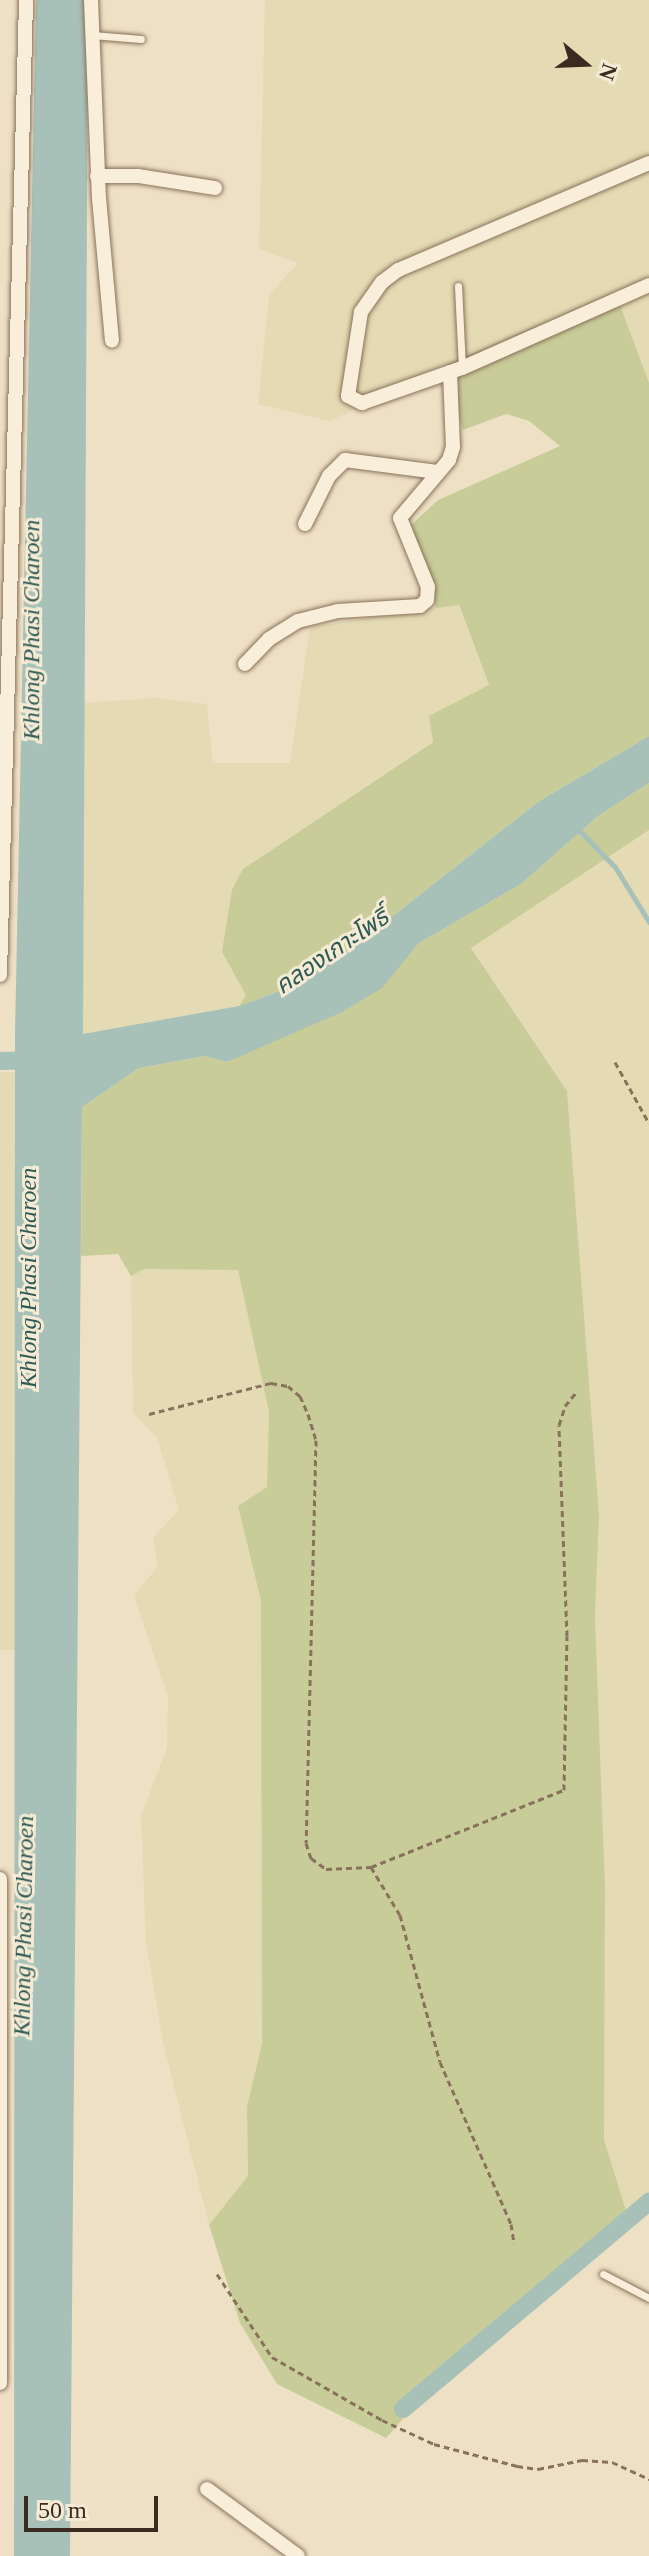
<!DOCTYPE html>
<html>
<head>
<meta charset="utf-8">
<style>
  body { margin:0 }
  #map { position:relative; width:649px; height:2556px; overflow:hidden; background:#eee0c5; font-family:"Times New Roman","Noto Sans Thai",serif }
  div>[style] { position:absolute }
  .farmland>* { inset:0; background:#e4dab3; transform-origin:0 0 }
  .green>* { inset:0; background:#c8cc99 }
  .water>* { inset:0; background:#a7c1b9 }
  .stream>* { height:5px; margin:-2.5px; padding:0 2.5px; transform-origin:2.5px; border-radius:2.5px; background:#a7c1b9 }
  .canal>* { height:18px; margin:-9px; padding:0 9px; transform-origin:9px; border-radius:9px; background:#a7c1b9 }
  .path>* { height:3px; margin-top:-1.5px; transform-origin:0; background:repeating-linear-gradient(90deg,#89725b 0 6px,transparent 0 10px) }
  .roads { filter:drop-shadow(0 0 2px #89725b) drop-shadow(0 0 2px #89725b) }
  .lane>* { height:7px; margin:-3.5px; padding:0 3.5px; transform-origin:3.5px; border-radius:3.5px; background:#f9eed9 }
  .street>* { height:14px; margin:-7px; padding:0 7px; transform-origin:7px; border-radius:7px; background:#f9eed9 }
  span { translate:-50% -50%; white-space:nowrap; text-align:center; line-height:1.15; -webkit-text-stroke:6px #f5ebd5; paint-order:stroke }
  .water-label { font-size:24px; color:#2e5955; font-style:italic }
  .north { position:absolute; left:545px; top:24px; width:80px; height:80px; -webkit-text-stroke:6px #f5ebd5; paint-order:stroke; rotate:109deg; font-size:22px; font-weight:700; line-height:32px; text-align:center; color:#392b1f }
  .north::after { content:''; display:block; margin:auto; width:28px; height:36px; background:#392b1f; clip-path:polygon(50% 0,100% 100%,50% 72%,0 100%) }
  .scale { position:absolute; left:24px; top:2496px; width:134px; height:36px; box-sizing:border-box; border:4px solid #392b1f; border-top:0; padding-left:10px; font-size:24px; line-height:28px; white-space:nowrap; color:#392b1f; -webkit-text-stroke:6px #f5ebd5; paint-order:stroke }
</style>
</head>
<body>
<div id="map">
  <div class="farmland">
    <i style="clip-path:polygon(265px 0,649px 0,649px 385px,490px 345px,330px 421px,258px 404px,269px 295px,298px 263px,259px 249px)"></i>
    <i style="clip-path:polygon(458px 604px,489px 686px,429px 716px,433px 741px,243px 869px,222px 952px,246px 995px,239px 1006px,83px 1035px,83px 703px,155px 698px,207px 704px,213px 763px,290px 763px,310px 627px)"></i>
    <i style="clip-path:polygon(649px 830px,649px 2208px,630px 2223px,604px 2140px,605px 1887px,595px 1617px,599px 1515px,567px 1091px,471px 947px)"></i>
    <i style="left:15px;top:1072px;width:578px;height:15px;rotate:90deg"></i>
    <i style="clip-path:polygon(144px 1269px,238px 1270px,269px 1412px,267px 1487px,238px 1507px,261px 1601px,262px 2043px,247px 2107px,248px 2176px,209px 2225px,163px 2042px,146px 1942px,141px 1816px,167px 1747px,168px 1697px,134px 1596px,158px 1566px,153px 1538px,179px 1510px,157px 1438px,133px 1413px,131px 1276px)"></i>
  </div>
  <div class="green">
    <i style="clip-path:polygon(615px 292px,649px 383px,649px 736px,538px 802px,351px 949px,293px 986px,239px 1006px,246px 995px,222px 952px,232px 890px,243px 869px,433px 742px,429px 716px,489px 685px,459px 605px,436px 608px,411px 525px,438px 500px,560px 446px,529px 421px,506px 414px,463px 430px,445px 365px)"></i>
    <i style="clip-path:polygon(649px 783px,649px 830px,471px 948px,567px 1091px,599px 1515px,595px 1617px,605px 1887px,604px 2140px,630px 2223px,438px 2379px,386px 2438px,277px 2384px,240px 2323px,209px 2225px,248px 2176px,247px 2107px,262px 2043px,261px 1601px,238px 1506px,267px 1487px,269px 1412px,238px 1270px,144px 1269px,131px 1276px,118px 1254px,81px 1256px,82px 1107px,139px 1068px,205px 1056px,227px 1062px,382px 987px,419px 943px,521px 884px,598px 816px)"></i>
  </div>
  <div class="water">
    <i style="clip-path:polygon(36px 0,88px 0,83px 1034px,239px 1006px,293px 986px,351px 949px,538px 802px,649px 736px,649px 783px,598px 816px,521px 884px,419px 943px,382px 988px,342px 1012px,227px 1062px,205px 1056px,139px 1068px,82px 1107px,70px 2556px,14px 2556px,15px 1033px)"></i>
  </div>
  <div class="stream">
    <i style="left:577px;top:828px;width:54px;rotate:45.7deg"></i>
    <i style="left:615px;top:867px;width:65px;rotate:58.3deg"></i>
  </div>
  <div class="canal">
    <i style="left:0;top:1061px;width:40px;rotate:-1.4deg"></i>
    <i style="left:403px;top:2409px;width:322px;rotate:-40.1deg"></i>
  </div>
  <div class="path">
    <i style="left:615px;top:1062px;width:70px;rotate:60.9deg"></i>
    <i style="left:149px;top:1414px;width:126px;rotate:-14.3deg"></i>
    <i style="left:271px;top:1383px;width:17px;rotate:10deg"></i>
    <i style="left:288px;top:1386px;width:16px;rotate:40deg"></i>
    <i style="left:300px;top:1396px;width:20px;rotate:66deg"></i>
    <i style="left:308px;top:1414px;width:27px;rotate:73deg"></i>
    <i style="left:316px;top:1440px;width:403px;rotate:91.4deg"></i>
    <i style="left:306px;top:1843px;width:16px;rotate:72deg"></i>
    <i style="left:311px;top:1858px;width:19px;rotate:36deg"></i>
    <i style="left:326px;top:1869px;width:45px;rotate:-2.5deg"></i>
    <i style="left:371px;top:1867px;width:56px;rotate:58.9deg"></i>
    <i style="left:400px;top:1915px;width:152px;rotate:74.8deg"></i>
    <i style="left:440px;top:2062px;width:177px;rotate:66.3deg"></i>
    <i style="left:511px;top:2224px;width:20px;rotate:81deg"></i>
    <i style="left:371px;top:1867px;width:208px;rotate:-21.8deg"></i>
    <i style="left:564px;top:1790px;width:154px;rotate:-88.9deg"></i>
    <i style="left:567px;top:1636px;width:211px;rotate:-92.2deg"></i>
    <i style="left:559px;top:1425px;width:20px;rotate:-72deg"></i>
    <i style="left:565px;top:1406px;width:19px;rotate:-51deg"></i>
    <i style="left:217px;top:2274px;width:100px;rotate:56.5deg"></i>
    <i style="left:272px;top:2357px;width:127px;rotate:29.8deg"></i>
    <i style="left:382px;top:2420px;width:57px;rotate:24.8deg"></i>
    <i style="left:434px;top:2444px;width:86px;rotate:14.8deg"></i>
    <i style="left:517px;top:2466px;width:21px;rotate:8deg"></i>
    <i style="left:538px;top:2469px;width:45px;rotate:-11.6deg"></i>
    <i style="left:582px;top:2460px;width:30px;rotate:4deg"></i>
    <i style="left:612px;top:2462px;width:41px;rotate:24.7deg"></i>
  </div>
  <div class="roads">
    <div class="lane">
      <i style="left:92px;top:35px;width:49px;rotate:4.7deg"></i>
      <i style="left:458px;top:286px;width:82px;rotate:87.2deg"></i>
      <i style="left:603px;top:2274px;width:52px;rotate:27.6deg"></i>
    </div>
    <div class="street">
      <i style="left:91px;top:0;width:198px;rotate:87.7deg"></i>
      <i style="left:99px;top:198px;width:143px;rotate:84.8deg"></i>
      <i style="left:649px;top:163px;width:273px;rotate:156.9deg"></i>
      <i style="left:398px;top:270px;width:20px;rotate:143deg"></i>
      <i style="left:382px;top:282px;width:37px;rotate:125deg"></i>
      <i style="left:361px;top:312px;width:85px;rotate:98.8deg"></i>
      <i style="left:348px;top:396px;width:16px;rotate:27deg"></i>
      <i style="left:362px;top:403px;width:106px;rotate:-19.3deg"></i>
      <i style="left:462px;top:368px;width:205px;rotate:-23.9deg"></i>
      <i style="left:97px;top:176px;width:41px"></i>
      <i style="left:138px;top:176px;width:78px;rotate:8.9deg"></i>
      <i style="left:305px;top:524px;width:54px;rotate:-63.4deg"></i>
      <i style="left:329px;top:476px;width:23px;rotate:-45deg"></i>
      <i style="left:345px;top:460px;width:93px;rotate:7.4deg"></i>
      <i style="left:245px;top:664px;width:35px;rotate:-46deg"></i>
      <i style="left:269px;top:639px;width:34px;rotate:-32deg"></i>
      <i style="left:298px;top:621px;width:41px;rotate:-14deg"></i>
      <i style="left:338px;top:611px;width:82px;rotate:-3.5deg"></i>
      <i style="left:420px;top:606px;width:9px;rotate:-41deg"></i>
      <i style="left:427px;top:600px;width:13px;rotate:-86deg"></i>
      <i style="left:428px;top:587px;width:74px;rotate:-112.1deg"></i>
      <i style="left:400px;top:518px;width:76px;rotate:-49.8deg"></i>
      <i style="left:449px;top:460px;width:14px;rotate:-73deg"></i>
      <i style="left:453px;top:447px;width:75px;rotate:-92.3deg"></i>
      <i style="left:0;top:975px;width:975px;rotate:-88.47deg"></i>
      <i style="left:0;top:1879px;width:504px;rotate:90deg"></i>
      <i style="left:207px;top:2489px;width:113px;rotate:36.4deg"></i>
    </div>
  </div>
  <div class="water-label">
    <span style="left:32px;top:630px;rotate:-90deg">Khlong Phasi Charoen</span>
    <span style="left:332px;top:952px;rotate:-34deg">คลองเกาะโพธิ์</span>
    <span style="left:29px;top:1278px;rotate:-90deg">Khlong Phasi Charoen</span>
    <span style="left:24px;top:1926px;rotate:-89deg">Khlong Phasi Charoen</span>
  </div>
  <div class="north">N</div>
  <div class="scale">50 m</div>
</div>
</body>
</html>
